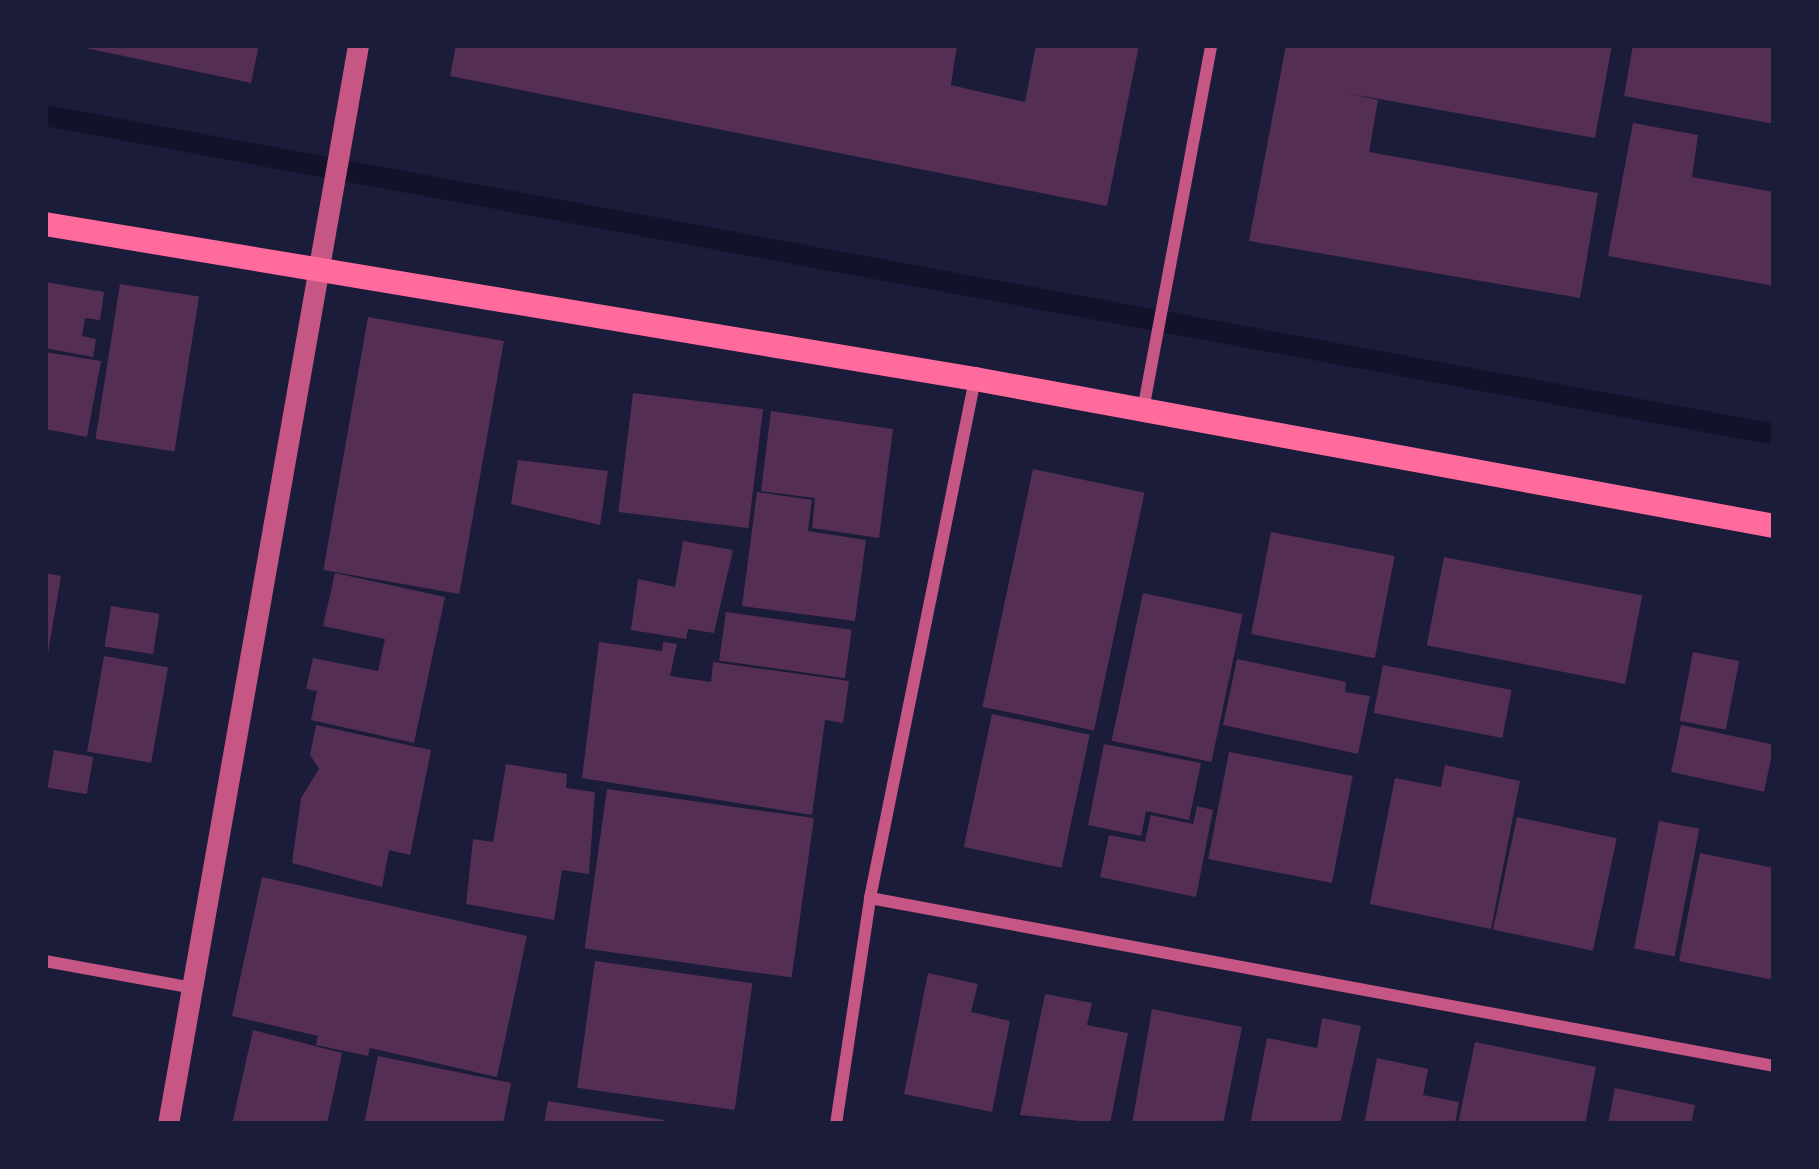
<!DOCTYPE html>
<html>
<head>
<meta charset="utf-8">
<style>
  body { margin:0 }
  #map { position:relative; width:1819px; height:1169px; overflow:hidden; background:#1b1b3a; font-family:Helvetica,sans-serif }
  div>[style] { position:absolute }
  .stream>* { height:21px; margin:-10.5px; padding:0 10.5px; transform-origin:10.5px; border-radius:10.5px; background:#12122b }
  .building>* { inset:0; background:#542f53; transform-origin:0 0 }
  .minor>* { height:12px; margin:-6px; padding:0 6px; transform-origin:6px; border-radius:6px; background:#c65784 }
  .tertiary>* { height:21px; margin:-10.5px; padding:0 10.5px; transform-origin:10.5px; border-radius:10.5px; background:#c65784 }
  .secondary>* { height:24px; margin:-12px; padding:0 12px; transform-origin:12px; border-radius:12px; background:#ff6b9d }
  span { translate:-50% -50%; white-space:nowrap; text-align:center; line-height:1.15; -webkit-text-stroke:9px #1b1b3a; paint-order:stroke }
  .frame { position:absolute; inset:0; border:48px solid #1b1b3a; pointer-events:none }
</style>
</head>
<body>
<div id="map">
  <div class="stream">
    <i style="left:45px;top:115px;width:1758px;rotate:10.45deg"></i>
  </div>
  <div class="building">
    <i style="clip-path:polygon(72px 45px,259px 45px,251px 83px)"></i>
    <i style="clip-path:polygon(456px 45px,957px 45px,951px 85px,1025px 102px,1036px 45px,1139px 45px,1107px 206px,450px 76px)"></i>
    <i style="clip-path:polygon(1286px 45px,1612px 45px,1595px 138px,1346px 93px,1378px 100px,1369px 152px,1598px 193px,1580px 298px,1249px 241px)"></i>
    <i style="clip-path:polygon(1633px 45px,1774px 45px,1774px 124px,1624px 96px)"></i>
    <i style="clip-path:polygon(1633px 123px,1698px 135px,1692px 177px,1774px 192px,1774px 286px,1608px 256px)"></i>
    <i style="clip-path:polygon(45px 282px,104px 292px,100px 320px,85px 318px,82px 336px,96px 339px,93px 357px,45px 348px)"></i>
    <i style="left:120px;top:284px;width:80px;height:157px;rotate:9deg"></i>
    <i style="left:368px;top:317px;width:138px;height:257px;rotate:10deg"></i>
    <i style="clip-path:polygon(45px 352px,101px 361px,87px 437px,45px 429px)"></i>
    <i style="left:633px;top:393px;width:131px;height:120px;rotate:7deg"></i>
    <i style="clip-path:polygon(771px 411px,893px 429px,879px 538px,812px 528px,815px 498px,761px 491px)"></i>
    <i style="clip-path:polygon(518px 460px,608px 471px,600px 525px,511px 504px)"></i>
    <i style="left:1033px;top:469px;width:114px;height:243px;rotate:12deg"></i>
    <i style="clip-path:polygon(757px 492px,812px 500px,808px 531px,866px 540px,855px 621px,742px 606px)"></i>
    <i style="left:1271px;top:532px;width:126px;height:104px;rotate:11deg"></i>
    <i style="clip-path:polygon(683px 541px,733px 550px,714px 633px,688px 629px,686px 639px,631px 630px,638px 579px,675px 587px)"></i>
    <i style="left:1444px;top:557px;width:202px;height:90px;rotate:11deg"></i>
    <i style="clip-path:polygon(45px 573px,61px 576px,47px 659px,45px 659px)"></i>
    <i style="clip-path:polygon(335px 573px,445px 597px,414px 743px,311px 720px,317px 691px,306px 689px,313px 658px,378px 671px,385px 639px,323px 626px)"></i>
    <i style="left:1143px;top:593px;width:102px;height:151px;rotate:12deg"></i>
    <i style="left:111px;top:606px;width:49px;height:41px;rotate:9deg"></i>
    <i style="left:726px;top:612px;width:127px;height:49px;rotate:8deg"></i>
    <i style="clip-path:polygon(599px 642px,662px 651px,663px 642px,677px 644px,670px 676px,711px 682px,713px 662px,849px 681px,843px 723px,825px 720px,812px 815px,582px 778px)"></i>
    <i style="left:1693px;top:652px;width:47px;height:70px;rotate:11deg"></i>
    <i style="left:104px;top:656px;width:65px;height:97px;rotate:10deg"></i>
    <i style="clip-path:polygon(1237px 659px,1346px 682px,1345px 692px,1370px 696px,1358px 754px,1223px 725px)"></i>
    <i style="left:1383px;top:665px;width:131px;height:49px;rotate:11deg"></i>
    <i style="left:992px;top:714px;width:100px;height:136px;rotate:12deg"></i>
    <i style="clip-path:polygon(316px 725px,431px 750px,410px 855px,389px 850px,382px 887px,292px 863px,301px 798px,319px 769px,310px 755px)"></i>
    <i style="left:1681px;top:725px;width:95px;height:48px;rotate:12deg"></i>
    <i style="clip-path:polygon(1104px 744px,1201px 763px,1189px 820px,1146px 811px,1141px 836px,1088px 825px)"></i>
    <i style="left:54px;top:750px;width:40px;height:38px;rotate:10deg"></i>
    <i style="left:1229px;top:752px;width:126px;height:109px;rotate:11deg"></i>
    <i style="clip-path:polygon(506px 764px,567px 774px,566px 788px,595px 792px,589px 874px,562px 870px,554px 920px,466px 904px,473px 839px,493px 842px)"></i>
    <i style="clip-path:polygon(1445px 765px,1520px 781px,1491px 929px,1370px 904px,1395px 778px,1441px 787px)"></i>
    <i style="left:607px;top:789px;width:209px;height:161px;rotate:8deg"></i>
    <i style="clip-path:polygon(1197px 806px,1213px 810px,1196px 897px,1100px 877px,1109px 835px,1145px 842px,1151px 815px,1193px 824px)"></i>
    <i style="left:1517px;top:817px;width:102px;height:115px;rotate:12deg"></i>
    <i style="left:1659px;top:821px;width:41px;height:130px;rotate:11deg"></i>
    <i style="clip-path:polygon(1700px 853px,1774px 868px,1774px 980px,1679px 961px)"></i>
    <i style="clip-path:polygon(262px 877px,527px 936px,497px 1077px,370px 1048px,368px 1056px,316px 1045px,318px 1036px,232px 1016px)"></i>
    <i style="left:595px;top:961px;width:159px;height:128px;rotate:8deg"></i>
    <i style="clip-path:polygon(928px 973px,978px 984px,971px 1012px,1010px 1021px,992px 1112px,904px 1094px)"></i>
    <i style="clip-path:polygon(1045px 994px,1092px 1003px,1087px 1025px,1128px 1033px,1110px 1124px,1020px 1115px)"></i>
    <i style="clip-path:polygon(1152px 1009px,1242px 1027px,1223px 1124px,1132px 1124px)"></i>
    <i style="clip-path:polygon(1322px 1018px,1361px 1026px,1340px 1124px,1250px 1124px,1267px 1038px,1317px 1048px)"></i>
    <i style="clip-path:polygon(253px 1030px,342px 1053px,327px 1124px,232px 1124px)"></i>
    <i style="clip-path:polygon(1475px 1042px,1596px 1067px,1585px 1124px,1458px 1124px)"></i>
    <i style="clip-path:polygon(378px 1056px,511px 1083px,503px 1124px,364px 1124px)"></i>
    <i style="clip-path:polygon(1377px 1058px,1428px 1069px,1423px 1095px,1459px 1102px,1455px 1124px,1364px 1124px)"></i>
    <i style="clip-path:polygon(1615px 1088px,1695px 1105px,1691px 1124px,1608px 1124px)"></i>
    <i style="clip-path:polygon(548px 1101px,664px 1120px,664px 1124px,544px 1124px)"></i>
  </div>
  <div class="minor">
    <i style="left:1143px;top:410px;width:371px;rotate:-79.4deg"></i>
    <i style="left:870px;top:898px;width:919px;rotate:10.53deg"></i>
    <i style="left:45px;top:961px;width:150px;rotate:10.3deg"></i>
    <i style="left:836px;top:1124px;width:229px;rotate:-81.4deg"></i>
    <i style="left:870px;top:898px;width:530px;rotate:-78.56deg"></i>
  </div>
  <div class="tertiary">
    <i style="left:168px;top:1124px;width:1096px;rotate:-80.01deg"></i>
  </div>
  <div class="secondary">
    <i style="left:45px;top:224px;width:943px;rotate:9.46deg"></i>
    <i style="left:975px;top:379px;width:812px;rotate:10.42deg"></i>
  </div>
  <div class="frame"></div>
</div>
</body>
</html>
